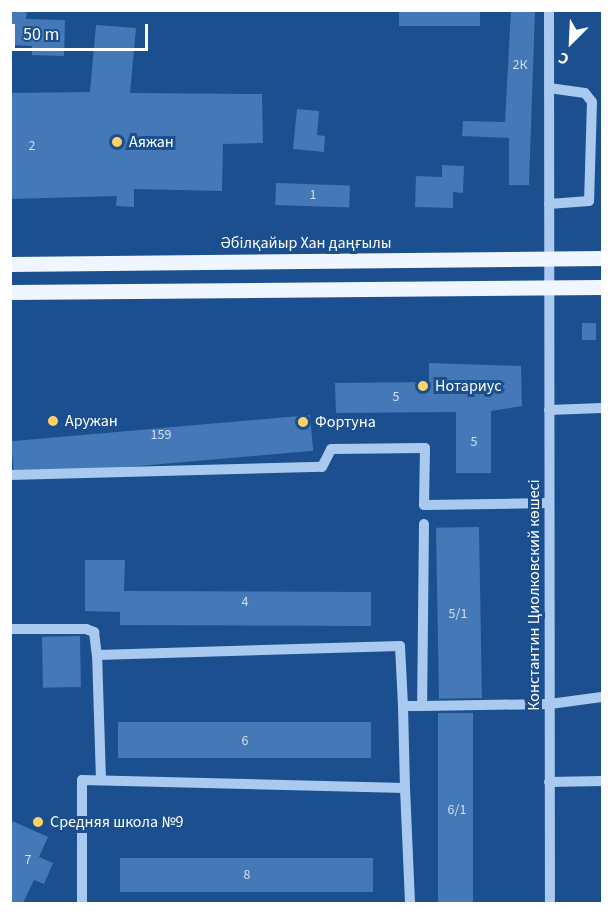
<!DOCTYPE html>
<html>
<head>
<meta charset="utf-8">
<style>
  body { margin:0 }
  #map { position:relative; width:613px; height:914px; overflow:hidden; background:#1b4f8f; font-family:"Source Sans 3",sans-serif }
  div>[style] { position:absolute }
  .building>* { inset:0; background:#4478b7; transform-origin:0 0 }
  .minor>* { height:10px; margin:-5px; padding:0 5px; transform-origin:5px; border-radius:5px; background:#a9c9ee }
  .major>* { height:15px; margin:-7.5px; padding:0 7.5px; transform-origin:7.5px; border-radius:7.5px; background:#f0f6ff }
  .dots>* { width:16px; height:16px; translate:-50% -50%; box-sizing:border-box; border:3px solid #1b4f8f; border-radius:50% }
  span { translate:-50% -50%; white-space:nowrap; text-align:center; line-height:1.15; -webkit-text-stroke:6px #1b4f8f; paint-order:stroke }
  .number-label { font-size:14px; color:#d0dded }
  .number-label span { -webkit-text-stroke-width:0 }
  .poi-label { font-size:16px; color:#fff }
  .left { translate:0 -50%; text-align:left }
  .street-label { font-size:16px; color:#fff }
  .frame { position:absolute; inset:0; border:12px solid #fff; pointer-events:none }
  .north { position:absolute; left:541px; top:12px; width:60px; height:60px; -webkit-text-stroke:4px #1b4f8f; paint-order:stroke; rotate:204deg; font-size:16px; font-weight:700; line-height:24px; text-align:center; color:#fff }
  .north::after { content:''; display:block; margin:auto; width:21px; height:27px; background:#fff; clip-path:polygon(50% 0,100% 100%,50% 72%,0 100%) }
  .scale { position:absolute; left:12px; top:24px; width:136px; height:27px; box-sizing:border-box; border:3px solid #fff; border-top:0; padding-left:8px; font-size:18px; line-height:21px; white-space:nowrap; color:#fff; -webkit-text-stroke:4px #1b4f8f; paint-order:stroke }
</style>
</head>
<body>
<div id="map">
  <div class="building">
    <i style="clip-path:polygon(10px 10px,27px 10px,26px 19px,65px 20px,64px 56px,32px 55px,32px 46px,10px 45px)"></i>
    <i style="left:399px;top:10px;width:81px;height:16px"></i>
    <i style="clip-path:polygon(511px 10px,535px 10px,529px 185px,509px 185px,509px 138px,462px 136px,463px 121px,505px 122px)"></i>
    <i style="clip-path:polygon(96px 25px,136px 28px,130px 93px,262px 94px,263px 143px,223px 144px,222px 191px,134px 189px,134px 207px,116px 206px,117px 196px,10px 199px,10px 93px,90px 92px)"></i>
    <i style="clip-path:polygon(297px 109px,319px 111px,317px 135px,325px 136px,324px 152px,293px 149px)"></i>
    <i style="clip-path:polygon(442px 165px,464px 166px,463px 193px,453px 192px,453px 208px,415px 207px,416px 176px,442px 177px)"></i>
    <i style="left:276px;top:183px;width:74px;height:22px;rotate:2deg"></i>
    <i style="left:582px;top:323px;width:14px;height:17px"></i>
    <i style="clip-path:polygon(429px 363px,521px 366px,522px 406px,491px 411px,491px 473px,456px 473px,456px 412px,336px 413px,335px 383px,429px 382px)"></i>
    <i style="left:310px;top:415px;width:36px;height:300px;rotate:85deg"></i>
    <i style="left:479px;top:527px;width:171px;height:43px;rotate:89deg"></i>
    <i style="clip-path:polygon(85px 560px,125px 560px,124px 591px,371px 592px,371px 626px,120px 625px,120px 612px,85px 611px)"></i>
    <i style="left:80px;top:636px;width:51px;height:38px;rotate:89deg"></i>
    <i style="left:438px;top:713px;width:35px;height:190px"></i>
    <i style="left:118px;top:722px;width:253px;height:36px"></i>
    <i style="clip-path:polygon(10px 820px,48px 837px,39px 857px,53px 863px,44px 884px,34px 880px,23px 903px,10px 903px)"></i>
    <i style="left:120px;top:858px;width:253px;height:34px"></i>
  </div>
  <div class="minor">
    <i style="left:549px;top:10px;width:894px;rotate:89.94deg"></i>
    <i style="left:549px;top:88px;width:36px;rotate:8deg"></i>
    <i style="left:585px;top:93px;width:11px;rotate:52deg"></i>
    <i style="left:592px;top:102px;width:99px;rotate:91.7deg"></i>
    <i style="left:589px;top:201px;width:40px;rotate:175.7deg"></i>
    <i style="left:549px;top:410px;width:53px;rotate:-2.2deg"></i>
    <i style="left:10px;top:475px;width:312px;rotate:-1.5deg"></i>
    <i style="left:322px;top:467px;width:20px;rotate:-63deg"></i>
    <i style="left:331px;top:449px;width:94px;rotate:-0.6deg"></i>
    <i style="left:425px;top:448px;width:57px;rotate:91deg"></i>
    <i style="left:424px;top:505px;width:125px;rotate:-0.9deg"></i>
    <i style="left:424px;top:524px;width:182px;rotate:90.6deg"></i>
    <i style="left:422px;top:706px;width:128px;rotate:-0.9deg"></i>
    <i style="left:550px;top:704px;width:52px;rotate:-7.7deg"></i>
    <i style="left:10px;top:629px;width:76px"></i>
    <i style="left:86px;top:629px;width:9px;rotate:21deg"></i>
    <i style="left:94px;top:632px;width:23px;rotate:83deg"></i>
    <i style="left:101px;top:780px;width:125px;rotate:-91.8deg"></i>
    <i style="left:97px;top:655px;width:303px;rotate:-1.7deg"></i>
    <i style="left:400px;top:646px;width:60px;rotate:87.1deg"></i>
    <i style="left:549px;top:782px;width:53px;rotate:-1.1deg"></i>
    <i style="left:405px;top:788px;width:116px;rotate:87.5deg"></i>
    <i style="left:82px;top:904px;width:124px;rotate:-90deg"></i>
    <i style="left:82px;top:780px;width:323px;rotate:1.4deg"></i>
    <i style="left:405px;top:788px;width:82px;rotate:-91.4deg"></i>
    <i style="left:403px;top:706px;width:19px"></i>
  </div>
  <div class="major">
    <i style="left:10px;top:264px;width:592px;rotate:-0.58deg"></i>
    <i style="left:10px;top:292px;width:592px;rotate:-0.48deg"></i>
  </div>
  <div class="dots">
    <i style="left:117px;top:142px;background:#ffd166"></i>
    <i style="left:423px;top:386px;background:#ffd166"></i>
    <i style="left:53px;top:421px;background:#ffd166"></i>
    <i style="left:303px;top:422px;background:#ffd166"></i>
    <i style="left:38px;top:822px;background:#ffd166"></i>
  </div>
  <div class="number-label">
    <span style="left:520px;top:65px">2К</span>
    <span style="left:32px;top:146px">2</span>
    <span style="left:313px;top:195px">1</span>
    <span style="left:396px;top:397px">5</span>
    <span style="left:161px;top:435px">159</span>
    <span style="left:474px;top:442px">5</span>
    <span style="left:245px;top:602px">4</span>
    <span style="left:458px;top:614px">5/1</span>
    <span style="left:245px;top:741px">6</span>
    <span style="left:457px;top:810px">6/1</span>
    <span style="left:28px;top:860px">7</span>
    <span style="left:247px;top:875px">8</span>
  </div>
  <div class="poi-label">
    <span class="left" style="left:129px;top:142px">Аяжан</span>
    <span class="left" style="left:435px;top:386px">Нотариус</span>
    <span class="left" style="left:65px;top:421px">Аружан</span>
    <span class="left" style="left:315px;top:422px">Фортуна</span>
    <span class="left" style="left:50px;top:822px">Средняя школа №9</span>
  </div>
  <div class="street-label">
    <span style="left:306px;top:243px">Әбілқайыр Хан даңғылы</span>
    <span style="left:534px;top:595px;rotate:-90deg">Константин Циолковский көшесі</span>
  </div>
  <div class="frame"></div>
  <div class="north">С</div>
  <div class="scale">50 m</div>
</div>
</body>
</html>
